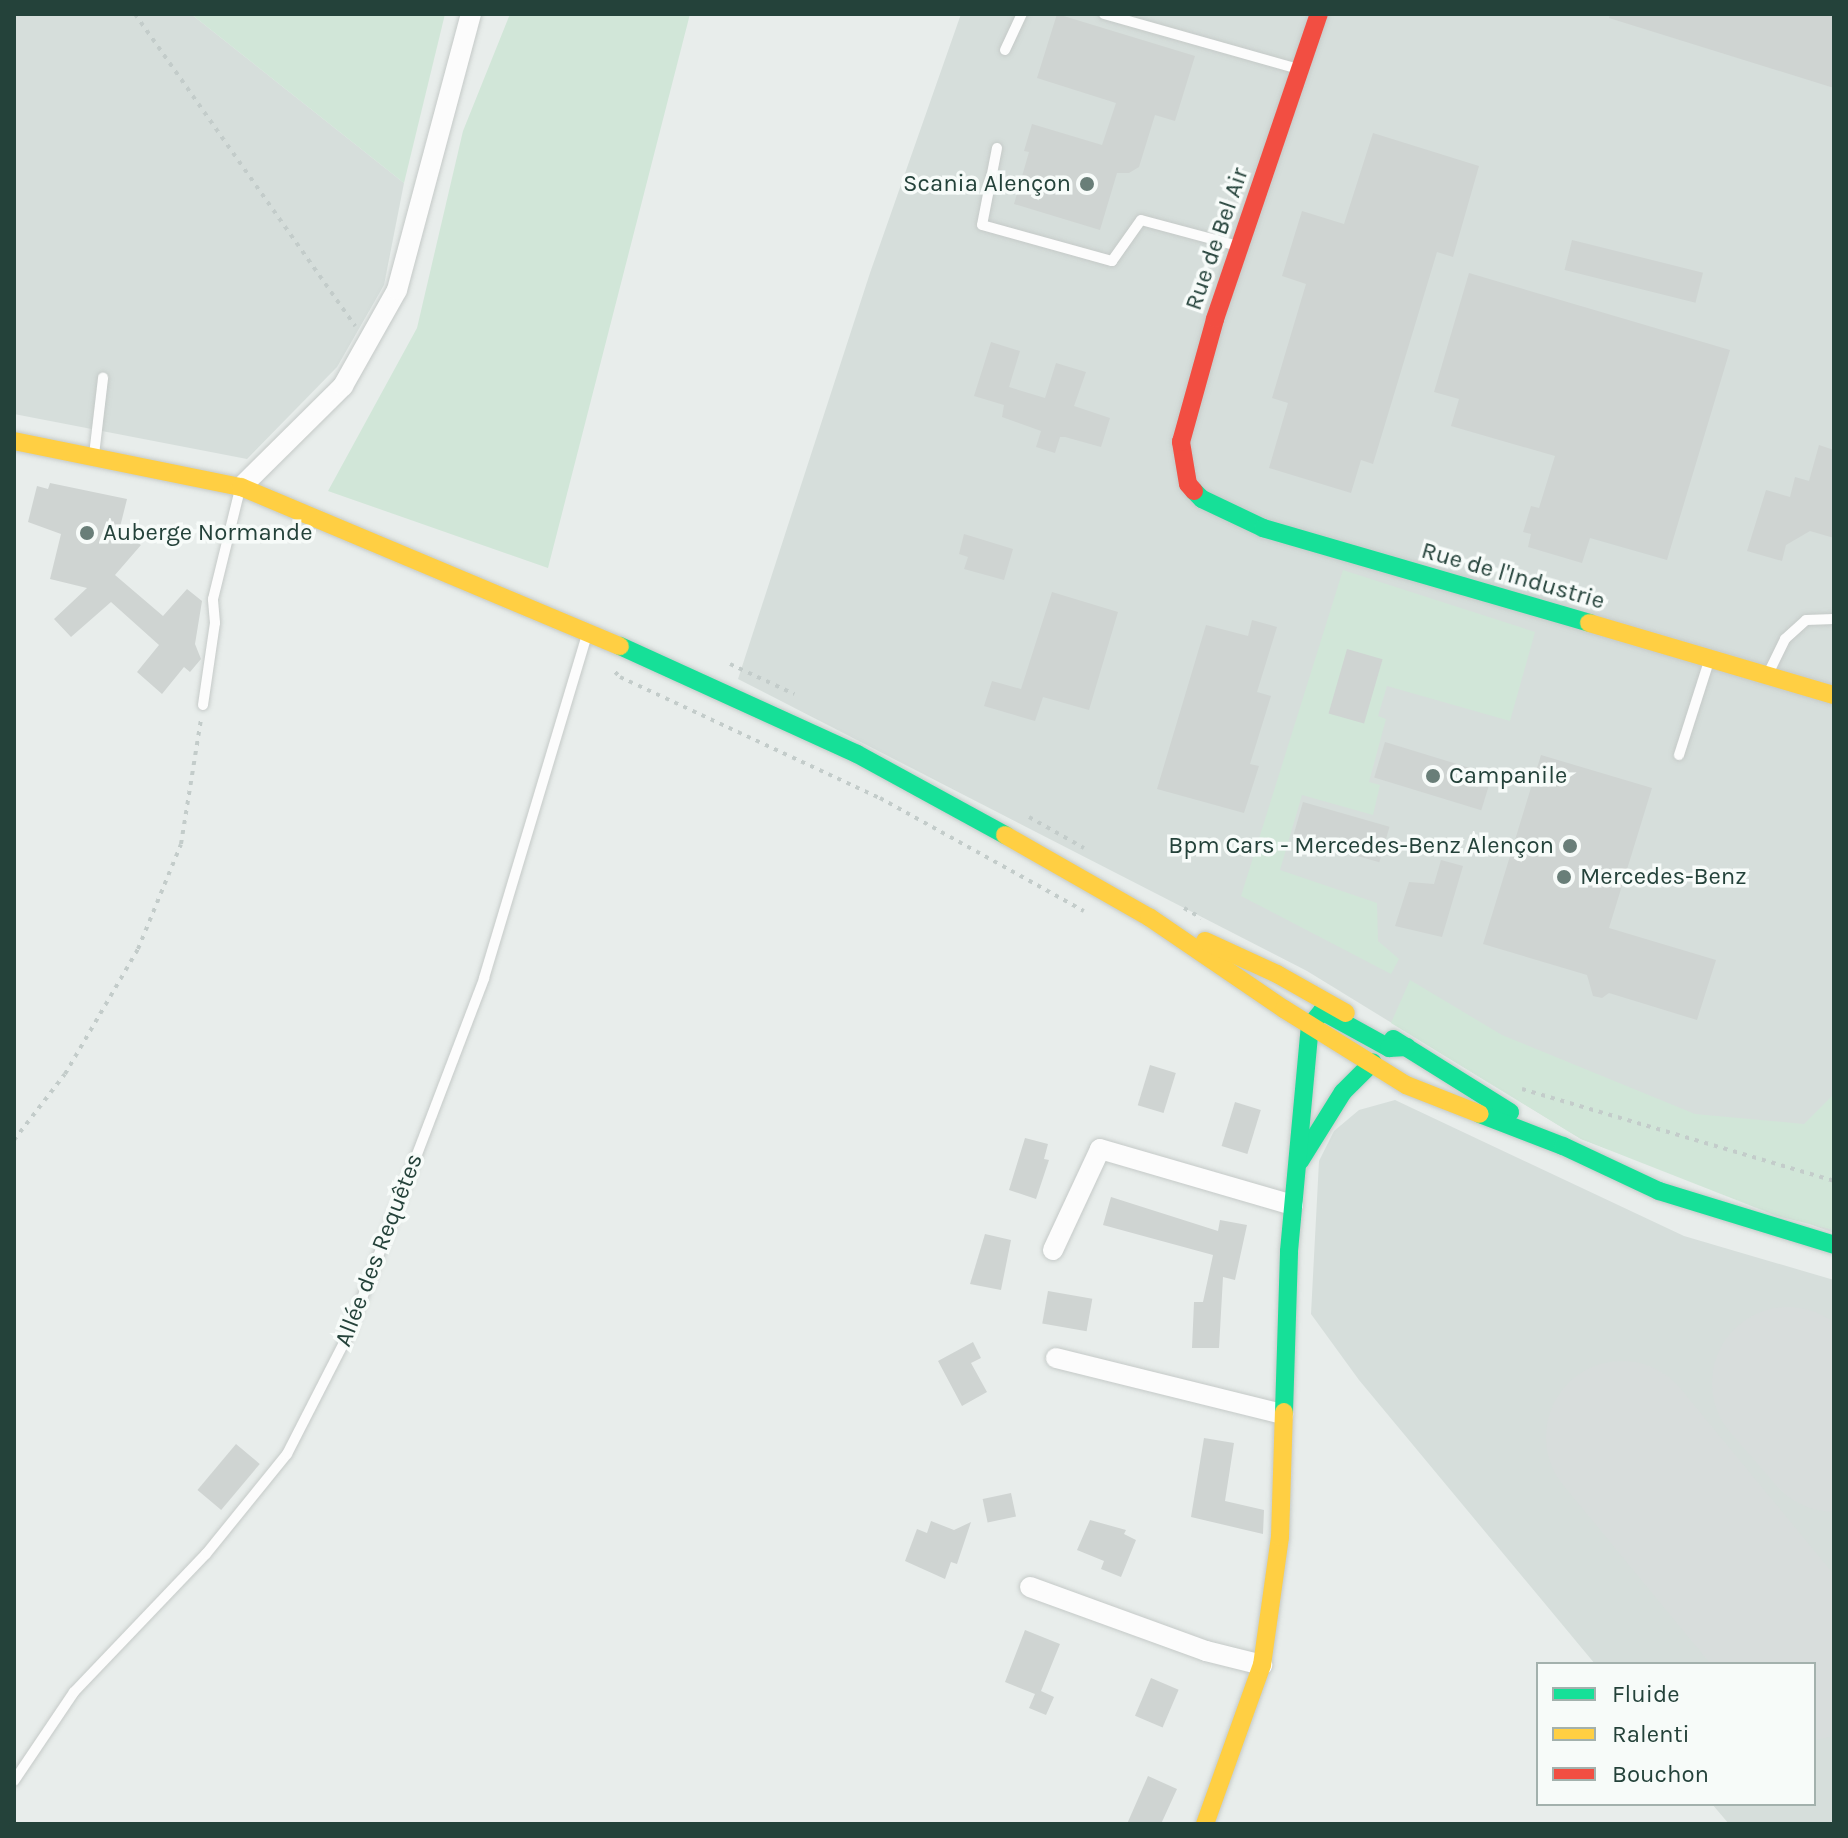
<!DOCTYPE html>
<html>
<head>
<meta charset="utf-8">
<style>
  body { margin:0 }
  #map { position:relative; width:1848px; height:1838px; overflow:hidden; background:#e8edeb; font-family:Karla,sans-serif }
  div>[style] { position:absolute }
  .built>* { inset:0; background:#d6dedb }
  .green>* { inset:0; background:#d1e6d8 }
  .taxiway>* { height:60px; margin:-30px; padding:0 30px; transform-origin:30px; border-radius:30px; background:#d8dddc }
  .runway>* { height:152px; margin:-76px; padding:0 76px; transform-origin:76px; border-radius:76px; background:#d8dddc }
  .building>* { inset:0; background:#cfd4d2; transform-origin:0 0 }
  .path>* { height:4px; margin-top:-2px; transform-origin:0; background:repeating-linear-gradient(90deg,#c3ccca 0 4px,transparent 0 10px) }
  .roads { filter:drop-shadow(0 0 2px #c5cac8) drop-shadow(0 0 2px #c5cac8) }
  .lane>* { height:10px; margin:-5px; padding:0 5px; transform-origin:5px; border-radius:5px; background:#fcfcfc }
  .street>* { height:20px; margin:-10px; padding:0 10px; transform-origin:10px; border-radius:10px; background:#fcfcfc }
  .fast>* { height:18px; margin:-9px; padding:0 9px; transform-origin:9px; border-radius:9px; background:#16e098 }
  .slow>* { height:18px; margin:-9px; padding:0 9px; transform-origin:9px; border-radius:9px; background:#ffcf43 }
  .jam>* { height:18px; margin:-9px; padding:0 9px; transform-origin:9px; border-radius:9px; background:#f24e42 }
  .dots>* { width:22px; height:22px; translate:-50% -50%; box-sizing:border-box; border:4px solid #f7fbf9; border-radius:50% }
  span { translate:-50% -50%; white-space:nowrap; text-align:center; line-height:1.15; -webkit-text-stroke:7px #f7fbf9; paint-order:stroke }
  .poi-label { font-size:24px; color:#24423a }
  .right { translate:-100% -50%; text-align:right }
  .left { translate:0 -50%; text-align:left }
  .street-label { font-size:24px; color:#24423a }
  .frame { position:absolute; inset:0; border:16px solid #24423a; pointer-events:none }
  .legend { position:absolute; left:1536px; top:1662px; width:280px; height:144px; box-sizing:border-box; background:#f7fbf9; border:2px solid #a3b1ad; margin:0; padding:10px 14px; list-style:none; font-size:24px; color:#24423a }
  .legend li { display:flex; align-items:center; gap:16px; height:40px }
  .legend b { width:40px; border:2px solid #a3b1ad }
</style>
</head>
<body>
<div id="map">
  <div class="built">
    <i style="clip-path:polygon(14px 14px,191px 14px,404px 183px,384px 285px,337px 367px,247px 459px,14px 414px)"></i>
    <i style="clip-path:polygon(961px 14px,1834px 14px,1834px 1233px,1581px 1139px,1307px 971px,738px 679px,870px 273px)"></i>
    <i style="clip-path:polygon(1395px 1100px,1684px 1236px,1834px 1280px,1834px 1824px,1729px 1824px,1712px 1804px,1814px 1804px,1814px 1664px,1595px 1664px,1359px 1380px,1311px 1314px,1319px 1161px,1334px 1131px,1359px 1110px)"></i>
  </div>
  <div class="green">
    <i style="clip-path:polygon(191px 14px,445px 14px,404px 183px)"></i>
    <i style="clip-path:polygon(510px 14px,690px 14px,548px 568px,328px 491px,417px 328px,463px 131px)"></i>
    <i style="clip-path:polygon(1343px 570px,1535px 632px,1510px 721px,1387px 686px,1378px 716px,1386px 719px,1369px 782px,1380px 785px,1373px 815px,1302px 795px,1280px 870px,1377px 903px,1378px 941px,1399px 959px,1391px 974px,1241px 896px)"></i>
    <i style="clip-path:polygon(1410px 980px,1502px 1035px,1695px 1114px,1804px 1124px,1834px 1094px,1834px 1230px,1777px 1216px,1581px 1139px,1391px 1023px)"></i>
  </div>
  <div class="taxiway">
    <i style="left:1819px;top:1418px;width:8px;rotate:-104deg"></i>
    <i style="left:1817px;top:1410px;width:9px;rotate:-69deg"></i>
    <i style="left:1820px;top:1402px;width:15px;rotate:-20deg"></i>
  </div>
  <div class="runway">
    <i style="left:1788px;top:1383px;width:70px;rotate:49deg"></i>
    <i style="left:1622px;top:1437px;width:294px;rotate:50.5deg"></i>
  </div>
  <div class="building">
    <i style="clip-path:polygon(1057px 14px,1195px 56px,1175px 121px,1155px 115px,1139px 167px,1129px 173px,1117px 173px,1100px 230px,1014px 204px,1029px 152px,1024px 151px,1032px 124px,1102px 145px,1116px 103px,1037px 78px)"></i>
    <i style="clip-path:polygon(1610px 14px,1834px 14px,1834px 88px,1609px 18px)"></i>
    <i style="clip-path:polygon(1373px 133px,1479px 166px,1453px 257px,1437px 252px,1373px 464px,1361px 460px,1351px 493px,1269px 468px,1288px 403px,1272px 398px,1306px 284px,1282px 276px,1302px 211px,1344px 224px)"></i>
    <i style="left:1572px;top:240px;width:135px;height:31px;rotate:14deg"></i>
    <i style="clip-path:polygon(1469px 273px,1730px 350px,1667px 560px,1590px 538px,1582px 563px,1528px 547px,1531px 534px,1523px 532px,1531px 506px,1539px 508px,1555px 456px,1451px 426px,1459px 399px,1434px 392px)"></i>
    <i style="clip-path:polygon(991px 342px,1020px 351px,1009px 387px,1045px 398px,1056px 363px,1086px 372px,1074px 406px,1110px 418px,1101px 447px,1065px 437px,1060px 437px,1055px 453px,1036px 447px,1041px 431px,1002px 417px,1004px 405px,974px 396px)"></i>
    <i style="clip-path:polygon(1819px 445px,1834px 450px,1834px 538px,1810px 531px,1786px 545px,1782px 561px,1747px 551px,1766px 490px,1790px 497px,1795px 477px,1809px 481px)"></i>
    <i style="clip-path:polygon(50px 483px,127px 499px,119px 531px,141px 545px,115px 575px,163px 616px,187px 589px,202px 601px,195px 644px,201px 659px,190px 672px,184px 667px,162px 694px,137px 672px,159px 645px,111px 602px,71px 637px,54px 619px,87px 588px,50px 579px,61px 534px,28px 522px,37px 486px,48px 489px)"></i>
    <i style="clip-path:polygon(964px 534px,1013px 549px,1004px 580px,964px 569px,968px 557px,959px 554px)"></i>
    <i style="clip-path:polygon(1052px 592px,1118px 612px,1089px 710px,1043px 697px,1035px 721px,984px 706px,992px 681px,1021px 689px)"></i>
    <i style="clip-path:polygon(1252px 620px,1277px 627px,1257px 692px,1271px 696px,1250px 764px,1259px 766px,1244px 813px,1157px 789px,1206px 625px,1248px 636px)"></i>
    <i style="left:1347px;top:649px;width:37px;height:67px;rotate:16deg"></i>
    <i style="left:1385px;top:742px;width:112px;height:37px;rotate:17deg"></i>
    <i style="clip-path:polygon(1541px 755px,1652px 788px,1609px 928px,1716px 960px,1697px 1020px,1609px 993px,1602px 998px,1593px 996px,1587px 975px,1483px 944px)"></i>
    <i style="left:1303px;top:802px;width:90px;height:37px;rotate:16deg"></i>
    <i style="clip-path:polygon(1441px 860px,1463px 866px,1442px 937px,1395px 926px,1409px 882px,1434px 884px)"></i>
    <i style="left:1150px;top:1065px;width:27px;height:42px;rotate:17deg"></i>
    <i style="left:1235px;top:1102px;width:27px;height:46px;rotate:17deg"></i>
    <i style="clip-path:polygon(1025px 1138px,1048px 1144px,1044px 1159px,1049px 1160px,1036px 1199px,1009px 1190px)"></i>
    <i style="clip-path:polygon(1111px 1197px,1218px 1231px,1220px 1220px,1247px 1225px,1235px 1280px,1223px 1277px,1219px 1348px,1192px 1348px,1194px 1302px,1203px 1302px,1213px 1255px,1103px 1225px)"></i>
    <i style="clip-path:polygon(985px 1234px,1011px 1240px,1001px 1290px,970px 1284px)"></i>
    <i style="left:1048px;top:1291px;width:45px;height:33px;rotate:10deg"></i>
    <i style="clip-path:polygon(973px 1342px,981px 1358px,971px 1363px,987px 1392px,962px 1406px,938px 1361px)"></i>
    <i style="clip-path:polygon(1204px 1438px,1234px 1443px,1225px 1501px,1264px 1510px,1263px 1534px,1191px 1517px)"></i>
    <i style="left:236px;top:1444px;width:31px;height:60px;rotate:40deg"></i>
    <i style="left:1011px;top:1493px;width:24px;height:29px;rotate:78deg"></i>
    <i style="clip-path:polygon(1090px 1520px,1126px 1530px,1124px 1534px,1136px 1540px,1121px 1577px,1101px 1569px,1104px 1561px,1077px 1550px)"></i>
    <i style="clip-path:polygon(931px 1521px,954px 1530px,971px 1522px,957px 1564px,951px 1562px,945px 1579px,905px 1561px,917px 1529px,927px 1533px)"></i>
    <i style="clip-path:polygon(1025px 1630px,1060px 1644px,1041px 1691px,1054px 1697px,1046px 1715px,1029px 1708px,1035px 1694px,1005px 1682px)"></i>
    <i style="left:1151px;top:1678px;width:30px;height:41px;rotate:23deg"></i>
    <i style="clip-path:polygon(1148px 1776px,1177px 1789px,1161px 1824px,1127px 1824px)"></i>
  </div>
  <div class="path">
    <i style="left:135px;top:14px;width:382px;rotate:54.8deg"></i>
    <i style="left:730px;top:664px;width:71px;rotate:25.1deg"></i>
    <i style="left:615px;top:672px;width:7px;rotate:45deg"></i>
    <i style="left:620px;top:677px;width:287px;rotate:25deg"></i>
    <i style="left:880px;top:798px;width:233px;rotate:29deg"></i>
    <i style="left:1029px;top:817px;width:63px;rotate:29.4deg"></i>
    <i style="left:1184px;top:908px;width:20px;rotate:30deg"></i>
    <i style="left:1522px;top:1089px;width:325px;rotate:16.4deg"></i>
    <i style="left:14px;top:1140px;width:83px;rotate:-52.3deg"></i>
    <i style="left:65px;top:1074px;width:145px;rotate:-59.7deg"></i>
    <i style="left:138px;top:949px;width:113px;rotate:-67.7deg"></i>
    <i style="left:181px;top:844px;width:127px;rotate:-80.9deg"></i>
  </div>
  <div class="roads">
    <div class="lane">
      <i style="left:1104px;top:14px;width:202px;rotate:15.8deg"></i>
      <i style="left:1005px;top:50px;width:40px;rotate:-65deg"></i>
      <i style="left:997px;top:148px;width:78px;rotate:101deg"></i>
      <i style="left:982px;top:225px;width:135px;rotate:15.5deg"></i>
      <i style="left:1112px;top:261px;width:50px;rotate:-54.7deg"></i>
      <i style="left:1141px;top:220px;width:100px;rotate:15deg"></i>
      <i style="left:94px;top:455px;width:78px;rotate:-83.3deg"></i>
      <i style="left:1768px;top:674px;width:39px;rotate:-64deg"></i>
      <i style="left:1785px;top:639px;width:28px;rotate:-42deg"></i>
      <i style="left:1806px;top:620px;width:28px;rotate:-2deg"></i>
      <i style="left:203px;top:705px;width:83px;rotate:-81.7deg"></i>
      <i style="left:215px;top:623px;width:24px;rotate:-95deg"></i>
      <i style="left:213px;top:599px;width:113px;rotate:-76.2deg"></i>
      <i style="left:1679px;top:755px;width:99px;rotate:-72.3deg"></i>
      <i style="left:14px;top:1781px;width:107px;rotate:-56deg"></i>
      <i style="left:74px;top:1692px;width:191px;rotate:-46.3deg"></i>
      <i style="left:206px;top:1554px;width:129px;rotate:-51deg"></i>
      <i style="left:287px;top:1454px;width:134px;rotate:-62.9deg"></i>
      <i style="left:348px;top:1335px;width:382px;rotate:-69.1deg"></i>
      <i style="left:484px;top:978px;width:358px;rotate:-73.3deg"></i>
    </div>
    <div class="street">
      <i style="left:241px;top:487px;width:144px;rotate:-44.7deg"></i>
      <i style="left:343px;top:386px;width:110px;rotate:-60.6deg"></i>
      <i style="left:397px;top:290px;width:286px;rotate:-75deg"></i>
      <i style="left:1053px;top:1250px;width:111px;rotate:-65deg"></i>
      <i style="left:1100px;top:1149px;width:201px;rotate:16.2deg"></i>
      <i style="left:1056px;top:1358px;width:234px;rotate:13.9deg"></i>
      <i style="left:1030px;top:1587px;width:187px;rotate:20deg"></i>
      <i style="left:1206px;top:1651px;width:58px;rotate:14deg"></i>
    </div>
    <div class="fast">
      <i style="left:1194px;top:491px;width:11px;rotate:45deg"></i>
      <i style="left:1202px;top:499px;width:68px;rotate:25.4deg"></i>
      <i style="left:1263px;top:528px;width:340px;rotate:16.2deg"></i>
      <i style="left:620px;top:646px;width:260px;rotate:24.5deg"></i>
      <i style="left:857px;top:754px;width:169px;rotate:28.7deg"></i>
      <i style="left:1393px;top:1039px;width:138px;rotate:32deg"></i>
      <i style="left:1480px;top:1114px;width:89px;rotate:21.1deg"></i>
      <i style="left:1563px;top:1146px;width:106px;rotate:25.1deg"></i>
      <i style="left:1659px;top:1191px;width:183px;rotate:17.1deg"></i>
      <i style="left:1300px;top:1161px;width:81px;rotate:-58.1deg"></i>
      <i style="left:1343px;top:1092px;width:42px;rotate:-45deg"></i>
      <i style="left:1284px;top:1412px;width:161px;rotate:-88.2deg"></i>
      <i style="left:1289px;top:1251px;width:226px;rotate:-84.7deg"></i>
      <i style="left:1310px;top:1026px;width:19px;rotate:-51deg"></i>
      <i style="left:1322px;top:1011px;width:77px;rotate:28.9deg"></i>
      <i style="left:1389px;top:1048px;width:18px;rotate:-3deg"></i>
    </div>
    <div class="slow">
      <i style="left:14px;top:441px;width:232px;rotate:11.5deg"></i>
      <i style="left:241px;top:487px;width:411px;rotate:22.8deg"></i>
      <i style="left:1589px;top:623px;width:255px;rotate:16.4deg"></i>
      <i style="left:1005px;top:835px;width:166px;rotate:29.7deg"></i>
      <i style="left:1149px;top:917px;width:163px;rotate:34.3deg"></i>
      <i style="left:1284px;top:1009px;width:144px;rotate:31.9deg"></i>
      <i style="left:1406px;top:1085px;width:79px;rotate:21.4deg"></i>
      <i style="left:1205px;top:941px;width:79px;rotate:24.6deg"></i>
      <i style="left:1277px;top:974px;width:79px;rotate:29.5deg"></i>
      <i style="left:1205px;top:1824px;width:169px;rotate:-70.3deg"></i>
      <i style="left:1262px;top:1665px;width:129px;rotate:-82deg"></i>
      <i style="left:1280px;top:1537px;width:125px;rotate:-88.2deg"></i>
    </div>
    <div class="jam">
      <i style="left:1194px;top:491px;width:9px;rotate:-131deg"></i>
      <i style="left:1188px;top:484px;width:43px;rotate:-99.5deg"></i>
      <i style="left:1181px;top:442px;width:128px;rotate:-74.5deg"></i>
      <i style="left:1215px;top:319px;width:322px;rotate:-71.2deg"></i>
    </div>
  </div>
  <div class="dots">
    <i style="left:1087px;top:184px;background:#697e78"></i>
    <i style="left:87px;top:533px;background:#697e78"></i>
    <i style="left:1433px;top:776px;background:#697e78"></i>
    <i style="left:1570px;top:846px;background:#697e78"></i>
    <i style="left:1564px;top:877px;background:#697e78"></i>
  </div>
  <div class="poi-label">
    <span class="right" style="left:1071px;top:184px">Scania Alençon</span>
    <span class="left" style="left:103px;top:533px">Auberge Normande</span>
    <span class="left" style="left:1449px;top:776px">Campanile</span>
    <span class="right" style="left:1554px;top:846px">Bpm Cars - Mercedes-Benz Alençon</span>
    <span class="left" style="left:1580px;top:877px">Mercedes-Benz</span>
  </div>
  <div class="street-label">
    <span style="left:1217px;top:239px;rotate:-71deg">Rue de Bel Air</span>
    <span style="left:1513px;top:576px;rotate:16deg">Rue de l'Industrie</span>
    <span style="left:379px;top:1250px;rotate:-69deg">Allée des Requêtes</span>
  </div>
  <div class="frame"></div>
  <ul class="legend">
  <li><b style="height:10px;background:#16e098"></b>Fluide</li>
  <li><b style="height:10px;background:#ffcf43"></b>Ralenti</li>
  <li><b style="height:10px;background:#f24e42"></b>Bouchon</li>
  </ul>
</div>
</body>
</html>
